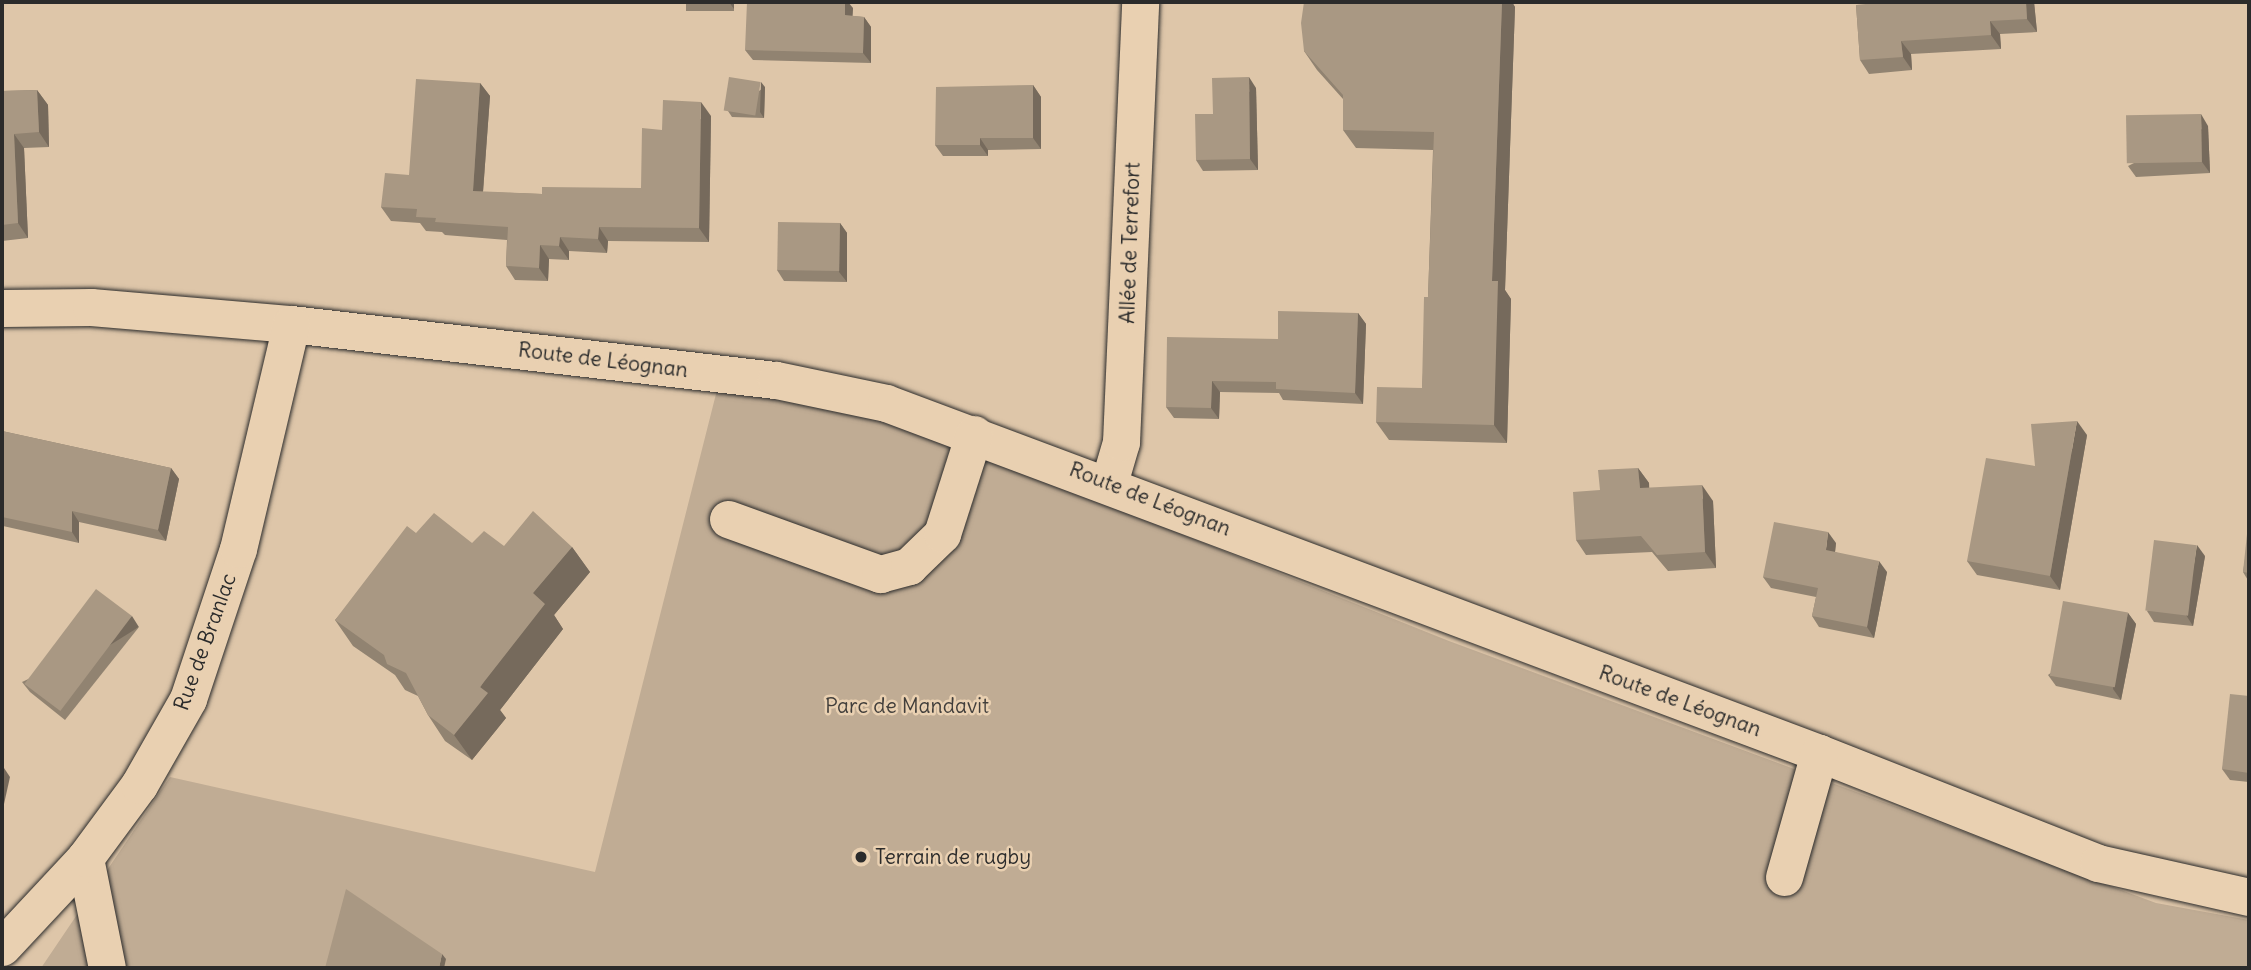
<!DOCTYPE html>
<html>
<head>
<meta charset="utf-8">
<style>
  body { margin:0 }
  #map { position:relative; width:2251px; height:970px; overflow:hidden; background:#dec6a9; font-family:Delius,sans-serif }
  div>[style] { position:absolute }
  .green>* { inset:0; background:#c0ac94 }
  .roads { filter:drop-shadow(0 0 2px #2b2b2b) drop-shadow(0 0 2px #2b2b2b) }
  .minor>* { height:37px; margin:-18.5px; padding:0 18.5px; transform-origin:18.5px; border-radius:18.5px; background:#e9d0b1 }
  .wall>* { inset:0; background:#918371; transform-origin:0 0 }
  .shaded-wall>* { inset:0; background:#766a5c; transform-origin:0 0 }
  .building>* { inset:0; background:#a99883; transform-origin:0 0 }
  .dots>* { width:19px; height:19px; translate:-50% -50%; box-sizing:border-box; border:4px solid #e9d0b1; border-radius:50% }
  span { translate:-50% -50%; white-space:nowrap; text-align:center; line-height:1.15; -webkit-text-stroke:5px #e9d0b1; paint-order:stroke }
  .street-label { font-size:21px; color:#2b2b2b }
  .park-label { font-size:21px; color:#413e3b }
  .poi-label { font-size:21px; color:#2b2b2b }
  .left { translate:0 -50%; text-align:left }
  .frame { position:absolute; inset:0; border:4px solid #2b2b2b; pointer-events:none }
</style>
</head>
<body>
<div id="map">
  <div class="green">
    <i style="clip-path:polygon(717px 390px,844px 410px,951px 442px,1449px 641px,2156px 903px,2249px 920px,2249px 968px,41px 968px,170px 777px,595px 872px)"></i>
  </div>
  <div class="roads">
    <div class="minor">
      <i style="left:2px;top:308px;width:89px;rotate:-0.6deg"></i>
      <i style="left:91px;top:307px;width:201px;rotate:4.9deg"></i>
      <i style="left:291px;top:324px;width:488px;rotate:6.6deg"></i>
      <i style="left:776px;top:380px;width:112px;rotate:11.8deg"></i>
      <i style="left:886px;top:403px;width:996px;rotate:20.56deg"></i>
      <i style="left:1819px;top:753px;width:300px;rotate:21.5deg"></i>
      <i style="left:2098px;top:863px;width:155px;rotate:12.7deg"></i>
      <i style="left:1109px;top:483px;width:43px;rotate:-73.7deg"></i>
      <i style="left:1121px;top:442px;width:440px;rotate:-87.5deg"></i>
      <i style="left:728px;top:519px;width:162px;rotate:19.9deg"></i>
      <i style="left:880px;top:574px;width:30px;rotate:-15deg"></i>
      <i style="left:909px;top:566px;width:46px;rotate:-44.1deg"></i>
      <i style="left:942px;top:534px;width:105px;rotate:-72.3deg"></i>
      <i style="left:85px;top:858px;width:112px;rotate:78.7deg"></i>
      <i style="left:1784px;top:877px;width:129px;rotate:-74.2deg"></i>
      <i style="left:2px;top:947px;width:122px;rotate:-47deg"></i>
      <i style="left:85px;top:858px;width:91px;rotate:-53.5deg"></i>
      <i style="left:139px;top:785px;width:99px;rotate:-60.3deg"></i>
      <i style="left:188px;top:699px;width:158px;rotate:-71.6deg"></i>
      <i style="left:238px;top:549px;width:231px;rotate:-76.7deg"></i>
    </div>
  </div>
  <div class="wall">
    <i style="left:686px;top:2px;width:48px;height:9px"></i>
    <i style="clip-path:polygon(1304px 2px,1512px 2px,1515px 7px,1505px 290px,1511px 299px,1507px 443px,1389px 440px,1376px 422px,1422px 388px,1428px 297px,1433px 150px,1356px 148px,1343px 130px,1343px 99px,1317px 70px,1304px 51px)"></i>
    <i style="clip-path:polygon(2034px 2px,2037px 32px,2000px 34px,2001px 49px,1911px 54px,1912px 70px,1869px 74px,1860px 60px,1856px 5px)"></i>
    <i style="clip-path:polygon(853px 8px,852px 16px,864px 17px,871px 27px,871px 63px,753px 60px,745px 50px)"></i>
    <i style="clip-path:polygon(480px 83px,490px 96px,483px 192px,542px 194px,641px 188px,662px 130px,711px 116px,709px 242px,608px 241px,607px 253px,569px 251px,569px 260px,549px 259px,548px 281px,515px 280px,506px 266px,507px 240px,445px 235px,442px 232px,426px 231px,420px 223px,391px 221px,381px 207px,409px 175px)"></i>
    <i style="clip-path:polygon(1033px 85px,1041px 97px,1041px 149px,988px 150px,988px 156px,943px 156px,935px 145px)"></i>
    <i style="clip-path:polygon(765px 87px,764px 118px,732px 117px,728px 111px)"></i>
    <i style="clip-path:polygon(1256px 88px,1258px 170px,1203px 171px,1196px 160px,1213px 114px)"></i>
    <i style="clip-path:polygon(37px 90px,48px 105px,49px 147px,24px 148px,28px 238px,2px 241px,2px 91px)"></i>
    <i style="clip-path:polygon(2208px 126px,2210px 173px,2136px 177px,2128px 166px)"></i>
    <i style="clip-path:polygon(840px 223px,847px 233px,847px 282px,784px 281px,777px 270px)"></i>
    <i style="clip-path:polygon(1358px 313px,1366px 324px,1363px 404px,1283px 400px,1279px 393px,1220px 392px,1219px 419px,1174px 418px,1166px 407px,1278px 339px)"></i>
    <i style="clip-path:polygon(2px 431px,171px 468px,179px 479px,166px 541px,79px 522px,79px 543px,3px 526px,2px 524px)"></i>
    <i style="clip-path:polygon(2087px 435px,2060px 590px,1977px 575px,1967px 561px)"></i>
    <i style="clip-path:polygon(1638px 468px,1649px 483px,1649px 488px,1713px 501px,1716px 568px,1668px 571px,1652px 552px,1586px 555px,1576px 540px,1600px 490px)"></i>
    <i style="clip-path:polygon(416px 533px,472px 543px,504px 546px,572px 547px,590px 572px,554px 615px,563px 629px,500px 710px,506px 718px,472px 760px,445px 741px,428px 715px,418px 696px,405px 690px,395px 675px,353px 646px,335px 620px)"></i>
    <i style="clip-path:polygon(2249px 534px,2249px 582px,2243px 572px)"></i>
    <i style="clip-path:polygon(1836px 543px,1835px 552px,1887px 572px,1874px 638px,1819px 627px,1812px 616px,1816px 597px,1771px 588px,1763px 577px)"></i>
    <i style="clip-path:polygon(2205px 556px,2193px 626px,2154px 622px,2147px 611px)"></i>
    <i style="clip-path:polygon(2128px 613px,2136px 624px,2121px 700px,2056px 686px,2048px 675px)"></i>
    <i style="clip-path:polygon(139px 627px,65px 720px,30px 692px,22px 682px)"></i>
    <i style="clip-path:polygon(2249px 696px,2249px 782px,2230px 780px,2222px 769px)"></i>
  </div>
  <div class="shaded-wall">
    <i style="clip-path:polygon(729px 2px,734px 2px,734px 9px)"></i>
    <i style="clip-path:polygon(845px 2px,848px 2px,853px 8px,852px 26px,845px 15px)"></i>
    <i style="clip-path:polygon(1502px 2px,1512px 2px,1515px 7px,1505px 290px,1511px 299px,1507px 443px,1494px 425px,1492px 281px)"></i>
    <i style="clip-path:polygon(2026px 2px,2034px 2px,2037px 32px,2027px 19px)"></i>
    <i style="clip-path:polygon(864px 17px,871px 27px,871px 63px,863px 53px)"></i>
    <i style="clip-path:polygon(1990px 21px,2000px 34px,2001px 49px,1991px 35px)"></i>
    <i style="clip-path:polygon(1901px 41px,1911px 54px,1912px 70px,1903px 57px)"></i>
    <i style="clip-path:polygon(1249px 77px,1256px 88px,1258px 170px,1250px 159px)"></i>
    <i style="clip-path:polygon(761px 82px,765px 87px,764px 118px,760px 112px)"></i>
    <i style="clip-path:polygon(480px 83px,490px 96px,482px 205px,473px 191px)"></i>
    <i style="clip-path:polygon(1033px 85px,1041px 97px,1041px 149px,1033px 138px)"></i>
    <i style="clip-path:polygon(37px 90px,48px 105px,49px 147px,39px 132px)"></i>
    <i style="clip-path:polygon(701px 102px,711px 116px,709px 242px,699px 228px)"></i>
    <i style="clip-path:polygon(2201px 114px,2208px 126px,2210px 173px,2202px 162px)"></i>
    <i style="clip-path:polygon(14px 134px,24px 148px,28px 238px,18px 223px)"></i>
    <i style="clip-path:polygon(980px 138px,988px 150px,988px 156px,980px 145px)"></i>
    <i style="clip-path:polygon(840px 223px,847px 233px,847px 282px,839px 272px)"></i>
    <i style="clip-path:polygon(599px 227px,608px 241px,607px 253px,598px 239px)"></i>
    <i style="clip-path:polygon(560px 237px,569px 251px,569px 260px,559px 246px)"></i>
    <i style="clip-path:polygon(540px 245px,549px 259px,548px 281px,539px 268px)"></i>
    <i style="clip-path:polygon(1358px 313px,1366px 324px,1363px 404px,1355px 393px)"></i>
    <i style="clip-path:polygon(1212px 381px,1220px 392px,1219px 419px,1211px 408px)"></i>
    <i style="clip-path:polygon(2077px 421px,2087px 435px,2060px 590px,2050px 576px)"></i>
    <i style="clip-path:polygon(171px 468px,179px 479px,166px 541px,158px 530px)"></i>
    <i style="clip-path:polygon(1638px 468px,1649px 483px,1650px 504px,1640px 488px)"></i>
    <i style="clip-path:polygon(1702px 485px,1713px 501px,1716px 568px,1705px 552px)"></i>
    <i style="clip-path:polygon(72px 511px,79px 522px,79px 543px,72px 532px)"></i>
    <i style="clip-path:polygon(1828px 532px,1836px 543px,1834px 561px,1826px 550px)"></i>
    <i style="clip-path:polygon(2197px 545px,2205px 556px,2193px 626px,2186px 615px)"></i>
    <i style="clip-path:polygon(572px 547px,590px 572px,554px 615px,563px 629px,500px 710px,506px 718px,472px 760px,454px 735px,533px 593px)"></i>
    <i style="clip-path:polygon(1879px 561px,1887px 572px,1874px 638px,1867px 627px)"></i>
    <i style="clip-path:polygon(2128px 613px,2136px 624px,2121px 700px,2113px 689px)"></i>
    <i style="left:132px;top:616px;width:13px;height:119px;rotate:58deg"></i>
    <i style="clip-path:polygon(2px 765px,10px 777px,2px 813px)"></i>
    <i style="clip-path:polygon(442px 954px,446px 959px,444px 968px,439px 968px)"></i>
  </div>
  <div class="building">
    <i style="clip-path:polygon(747px 2px,845px 2px,845px 15px,864px 17px,863px 53px,745px 50px)"></i>
    <i style="clip-path:polygon(1304px 2px,1502px 2px,1492px 281px,1498px 281px,1494px 425px,1376px 422px,1377px 387px,1422px 388px,1424px 297px,1428px 297px,1434px 132px,1343px 130px,1343px 95px,1304px 51px,1301px 23px)"></i>
    <i style="clip-path:polygon(1885px 2px,2026px 2px,2027px 19px,1990px 21px,1991px 35px,1901px 41px,1903px 57px,1860px 60px,1856px 5px)"></i>
    <i style="left:729px;top:77px;width:32px;height:34px;rotate:9deg"></i>
    <i style="clip-path:polygon(1249px 77px,1250px 159px,1196px 160px,1195px 114px,1213px 114px,1212px 78px)"></i>
    <i style="clip-path:polygon(416px 79px,480px 83px,473px 191px,542px 194px,542px 187px,641px 188px,642px 128px,662px 130px,663px 100px,701px 102px,699px 228px,599px 227px,598px 239px,560px 237px,559px 246px,540px 245px,539px 268px,506px 266px,508px 227px,435px 222px,436px 218px,416px 217px,417px 209px,381px 207px,385px 173px,409px 175px)"></i>
    <i style="clip-path:polygon(1033px 85px,1033px 138px,980px 138px,980px 145px,935px 145px,936px 87px)"></i>
    <i style="clip-path:polygon(37px 90px,39px 132px,14px 134px,18px 223px,2px 225px,2px 91px)"></i>
    <i style="left:2201px;top:114px;width:48px;height:75px;rotate:89deg"></i>
    <i style="left:778px;top:222px;width:62px;height:48px;rotate:1deg"></i>
    <i style="clip-path:polygon(1278px 311px,1358px 313px,1355px 393px,1276px 389px,1276px 382px,1212px 381px,1211px 408px,1166px 407px,1167px 337px,1278px 339px)"></i>
    <i style="clip-path:polygon(2077px 421px,2050px 576px,1967px 561px,1986px 458px,2035px 466px,2031px 424px)"></i>
    <i style="clip-path:polygon(2px 431px,171px 468px,158px 530px,72px 511px,72px 532px,2px 517px,2px 489px,4px 478px,2px 478px)"></i>
    <i style="clip-path:polygon(1638px 468px,1640px 488px,1702px 485px,1705px 552px,1657px 555px,1641px 536px,1576px 540px,1573px 492px,1600px 490px,1598px 470px)"></i>
    <i style="clip-path:polygon(533px 511px,572px 547px,533px 593px,545px 604px,480px 687px,488px 693px,454px 735px,428px 715px,406px 673px,387px 664px,384px 655px,335px 620px,407px 526px,416px 533px,434px 513px,472px 543px,484px 531px,504px 546px)"></i>
    <i style="clip-path:polygon(1774px 522px,1828px 532px,1826px 550px,1879px 561px,1867px 627px,1812px 616px,1818px 588px,1763px 577px)"></i>
    <i style="clip-path:polygon(2247px 534px,2249px 534px,2249px 573px,2243px 572px)"></i>
    <i style="left:2154px;top:540px;width:43px;height:71px;rotate:7deg"></i>
    <i style="left:96px;top:589px;width:45px;height:119px;rotate:37deg"></i>
    <i style="left:2063px;top:601px;width:66px;height:76px;rotate:10deg"></i>
    <i style="clip-path:polygon(2230px 694px,2249px 696px,2249px 773px,2222px 769px)"></i>
    <i style="clip-path:polygon(346px 889px,442px 954px,439px 968px,325px 968px)"></i>
  </div>
  <div class="dots">
    <i style="left:861px;top:857px;background:#2b2b2b"></i>
  </div>
  <div class="street-label">
    <span style="left:1130px;top:243px;rotate:-88deg">Allée de Terrefort</span>
    <span style="left:603px;top:360px;rotate:7deg">Route de Léognan</span>
    <span style="left:1150px;top:499px;rotate:21deg">Route de Léognan</span>
    <span style="left:205px;top:642px;rotate:-70deg">Rue de Branlac</span>
    <span style="left:1680px;top:701px;rotate:20deg">Route de Léognan</span>
  </div>
  <div class="park-label">
    <span style="left:907px;top:706px">Parc de Mandavit</span>
  </div>
  <div class="poi-label">
    <span class="left" style="left:875px;top:857px">Terrain de rugby</span>
  </div>
  <div class="frame"></div>
</div>
</body>
</html>
